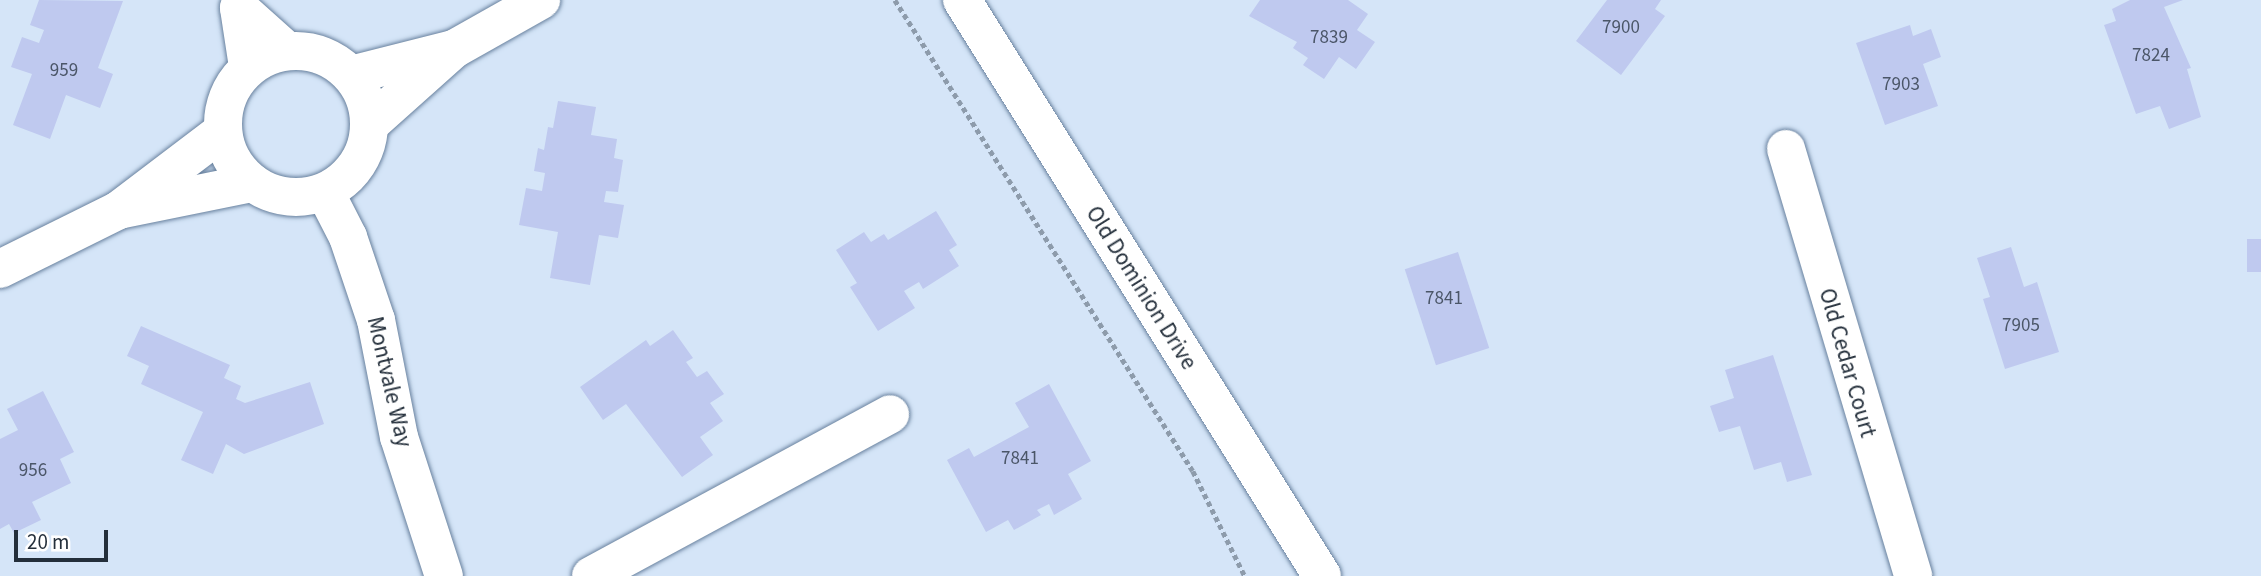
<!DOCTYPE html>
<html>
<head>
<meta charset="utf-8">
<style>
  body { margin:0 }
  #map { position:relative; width:2261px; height:576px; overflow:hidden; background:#d5e5f8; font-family:"Source Sans 3",sans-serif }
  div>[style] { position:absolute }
  .building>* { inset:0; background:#bfc9ef; transform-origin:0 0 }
  .path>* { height:4.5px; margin-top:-2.25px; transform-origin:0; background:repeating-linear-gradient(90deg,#8d9bab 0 5px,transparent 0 8.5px) }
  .roads { filter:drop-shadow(0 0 2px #68819e) drop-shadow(0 0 2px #68819e) }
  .minor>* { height:38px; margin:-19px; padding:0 19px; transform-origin:19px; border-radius:19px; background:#fff }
  .minor>.ring { margin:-19px; padding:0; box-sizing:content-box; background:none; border:38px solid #fff; border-radius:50% }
  .major>* { height:38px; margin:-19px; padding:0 19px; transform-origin:19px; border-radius:19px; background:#fff }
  span { translate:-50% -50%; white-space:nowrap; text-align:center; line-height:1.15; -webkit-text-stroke:6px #fff; paint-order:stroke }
  .number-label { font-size:19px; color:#4b5668 }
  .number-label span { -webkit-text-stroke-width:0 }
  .street-label { font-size:23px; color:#242f3b }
  .scale { position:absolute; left:14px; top:530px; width:94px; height:32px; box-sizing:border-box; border:4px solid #242f3b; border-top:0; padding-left:9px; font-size:21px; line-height:24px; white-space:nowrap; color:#242f3b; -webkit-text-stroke:5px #fff; paint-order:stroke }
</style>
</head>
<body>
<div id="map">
  <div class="building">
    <i style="clip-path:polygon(39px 0,123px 1px,98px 68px,113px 74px,100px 108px,66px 95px,50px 139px,13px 125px,32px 74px,11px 67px,22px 37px,39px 43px,44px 30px,30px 25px)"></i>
    <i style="clip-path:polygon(1260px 0,1348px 0,1368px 14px,1357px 30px,1375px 42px,1356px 69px,1339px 57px,1324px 79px,1303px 65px,1308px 58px,1293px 48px,1297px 42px,1249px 16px)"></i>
    <i style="clip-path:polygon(1607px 0,1661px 0,1655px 9px,1665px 16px,1621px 75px,1576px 41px)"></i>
    <i style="clip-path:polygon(2130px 0,2183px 0,2164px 7px,2191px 68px,2187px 69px,2201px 117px,2169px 129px,2160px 106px,2136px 114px,2104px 25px,2116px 21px,2112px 9px)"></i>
    <i style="clip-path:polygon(1910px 25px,1913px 36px,1931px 29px,1941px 57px,1923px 64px,1938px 106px,1885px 125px,1856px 43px)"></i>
    <i style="clip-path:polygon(558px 101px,596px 107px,591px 135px,617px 139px,614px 158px,623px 160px,618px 192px,606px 191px,604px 202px,624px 205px,618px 238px,599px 235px,590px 285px,550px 278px,558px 232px,519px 225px,526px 188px,542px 191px,545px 173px,534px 171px,538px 148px,544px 150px,548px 127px,553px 128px)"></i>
    <i style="clip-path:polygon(936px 211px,957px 245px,949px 250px,959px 266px,923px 289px,919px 282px,904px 291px,915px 308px,878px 331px,850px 287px,857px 283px,836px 250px,864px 232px,871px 242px,884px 234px,888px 240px)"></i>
    <i style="left:2247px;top:239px;width:14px;height:33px"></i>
    <i style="clip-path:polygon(2011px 247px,2024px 287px,2037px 282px,2059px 352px,2005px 369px,1983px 299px,1990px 297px,1977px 258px)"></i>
    <i style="left:1458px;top:252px;width:101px;height:56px;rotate:72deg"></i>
    <i style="clip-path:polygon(141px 326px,230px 365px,224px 378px,241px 386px,236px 399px,245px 403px,310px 382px,324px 424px,244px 454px,226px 444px,213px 474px,181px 460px,203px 412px,141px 384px,149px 366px,127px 356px)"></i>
    <i style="clip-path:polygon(673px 330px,693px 358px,686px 362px,697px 377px,707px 371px,724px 394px,710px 403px,723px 421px,700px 437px,713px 455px,682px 477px,626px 404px,603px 420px,580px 387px,646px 340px,650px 346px)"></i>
    <i style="clip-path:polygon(1773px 355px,1812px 475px,1787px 482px,1781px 462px,1754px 470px,1740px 426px,1719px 432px,1710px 406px,1734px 398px,1725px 370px)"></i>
    <i style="clip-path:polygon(1049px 384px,1091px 461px,1068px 474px,1082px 499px,1054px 515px,1049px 504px,1037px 510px,1041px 515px,1014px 530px,1008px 520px,986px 532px,947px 460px,969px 448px,974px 457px,1029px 427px,1015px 403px)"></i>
    <i style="clip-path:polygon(43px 391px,74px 452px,60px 459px,71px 483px,32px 502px,41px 520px,14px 533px,9px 524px,0 529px,0 439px,18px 430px,7px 409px)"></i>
  </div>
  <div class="path">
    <i style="left:895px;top:0;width:557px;rotate:57.68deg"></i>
    <i style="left:1193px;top:471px;width:117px;rotate:63.7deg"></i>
  </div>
  <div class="roads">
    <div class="minor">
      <i style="left:454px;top:49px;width:100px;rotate:-29.4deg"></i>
      <i class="ring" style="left:223px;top:51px;width:108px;height:108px"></i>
      <i style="left:248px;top:67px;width:60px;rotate:-98.7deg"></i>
      <i style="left:239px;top:8px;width:63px;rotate:41.8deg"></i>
      <i style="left:351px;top:75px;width:106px;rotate:-14.2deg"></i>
      <i style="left:454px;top:49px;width:113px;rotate:138.2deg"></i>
      <i style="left:223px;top:131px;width:131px;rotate:142.8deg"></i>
      <i style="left:119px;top:210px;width:136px;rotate:-11.5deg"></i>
      <i style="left:1786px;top:149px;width:445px;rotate:73.4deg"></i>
      <i style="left:325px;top:192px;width:51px;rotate:62.9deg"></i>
      <i style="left:348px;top:237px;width:88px;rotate:71.4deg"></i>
      <i style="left:376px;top:320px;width:119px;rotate:78.9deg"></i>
      <i style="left:399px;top:437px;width:146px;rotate:72.1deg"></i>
      <i style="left:0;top:269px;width:133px;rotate:-26.4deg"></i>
      <i style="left:591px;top:576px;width:340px;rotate:-28.4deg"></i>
    </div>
    <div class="major">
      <i style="left:962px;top:0;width:679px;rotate:57.99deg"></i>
    </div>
  </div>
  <div class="number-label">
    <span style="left:1621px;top:28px">7900</span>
    <span style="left:1329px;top:38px">7839</span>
    <span style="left:2151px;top:56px">7824</span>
    <span style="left:64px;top:71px">959</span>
    <span style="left:1901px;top:85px">7903</span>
    <span style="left:1444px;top:299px">7841</span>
    <span style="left:2021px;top:326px">7905</span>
    <span style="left:1020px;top:459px">7841</span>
    <span style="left:33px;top:471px">956</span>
  </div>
  <div class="street-label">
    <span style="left:1141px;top:288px;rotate:58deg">Old Dominion Drive</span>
    <span style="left:1847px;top:363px;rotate:74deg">Old Cedar Court</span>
    <span style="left:389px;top:382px;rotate:77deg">Montvale Way</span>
  </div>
  <div class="scale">20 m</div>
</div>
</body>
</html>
